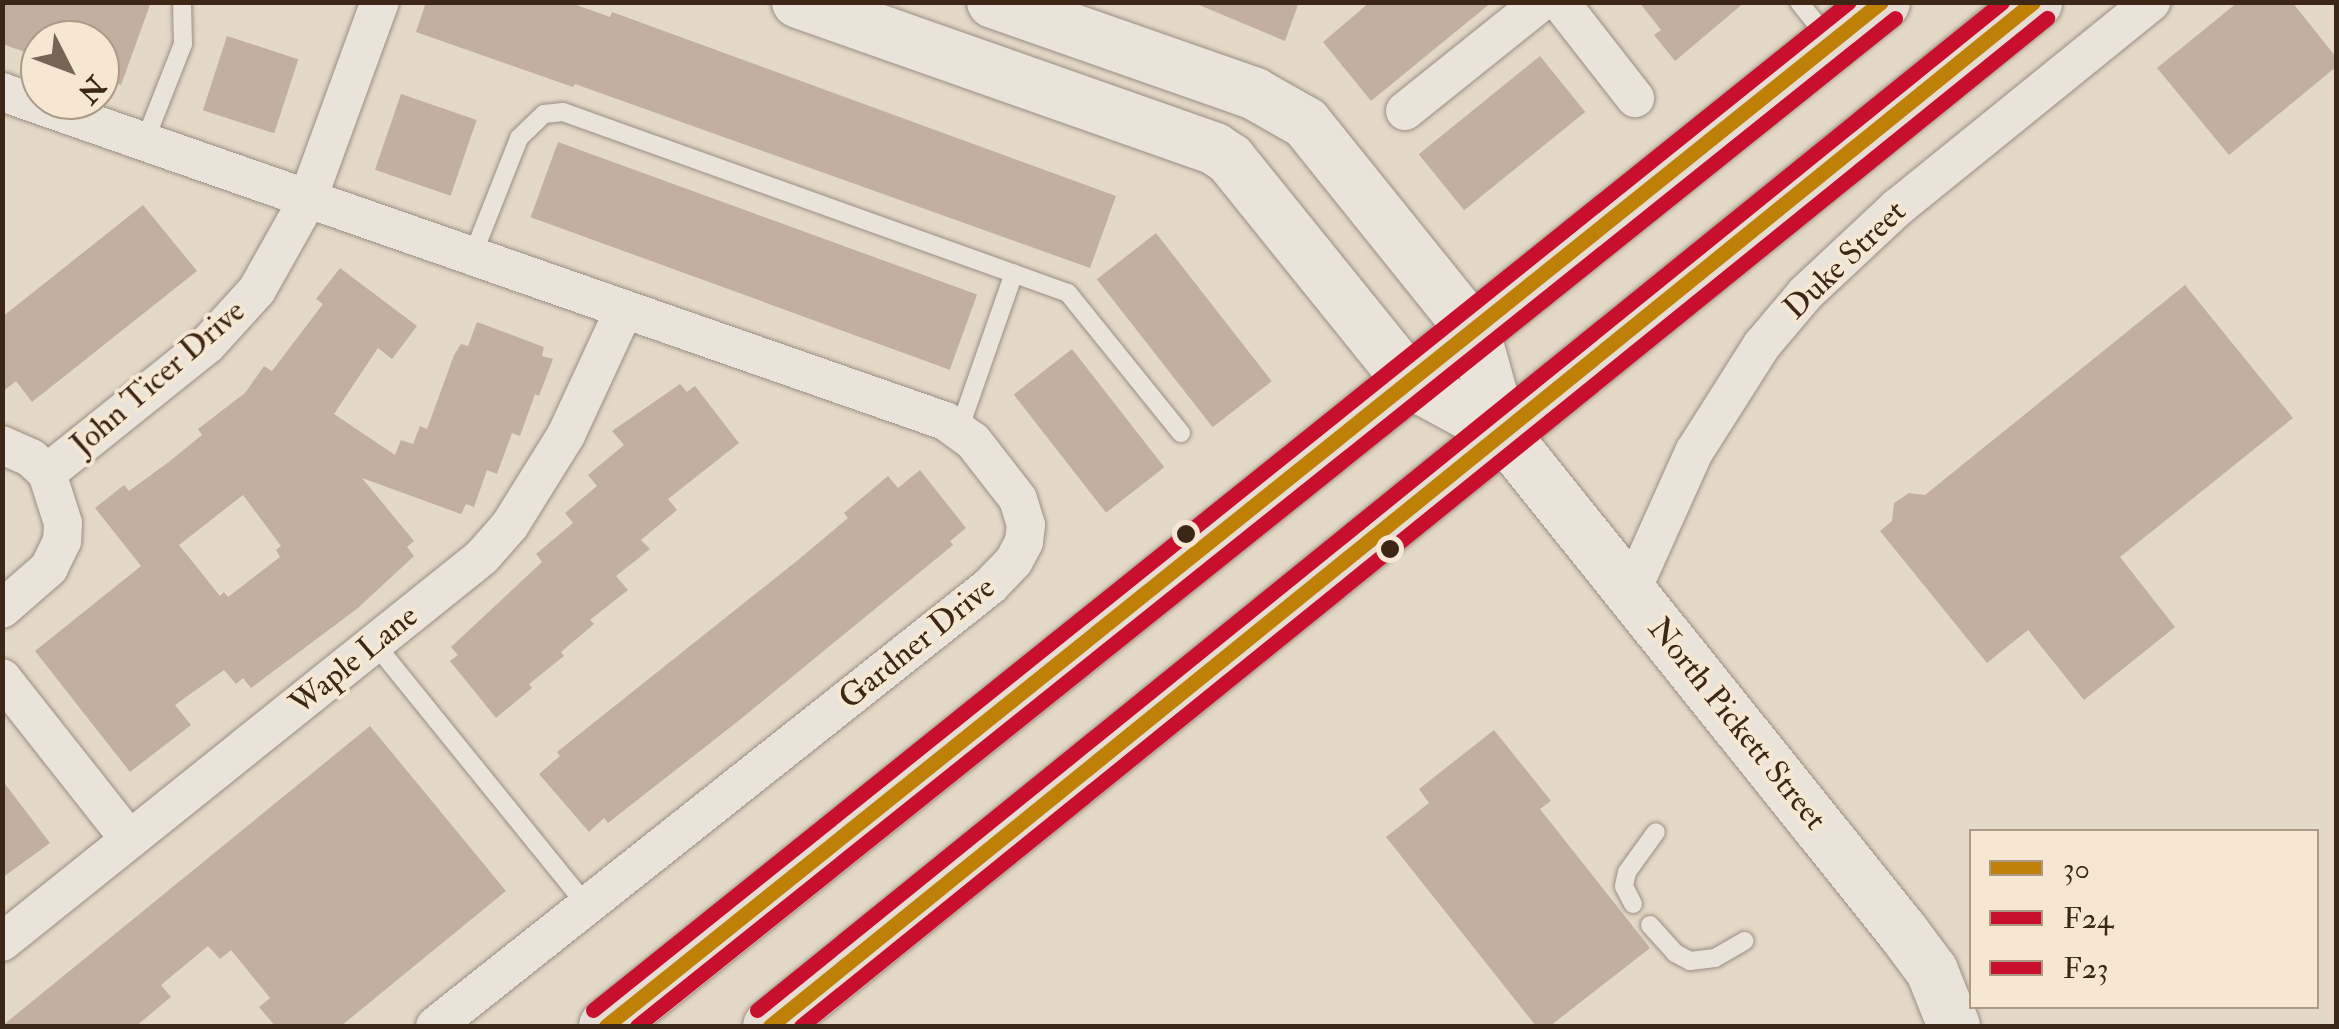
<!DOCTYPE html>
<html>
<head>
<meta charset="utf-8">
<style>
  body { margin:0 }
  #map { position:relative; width:2339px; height:1029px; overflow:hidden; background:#e4d8c6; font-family:"IM FELL Double Pica",serif }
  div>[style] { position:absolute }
  .building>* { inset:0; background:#c2afa0; transform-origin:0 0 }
  .roads { filter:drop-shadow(0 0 2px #998f83) drop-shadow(0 0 2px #998f83) }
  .lane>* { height:18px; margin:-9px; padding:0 9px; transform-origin:9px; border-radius:9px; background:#e9e3da }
  .street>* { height:38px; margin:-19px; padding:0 19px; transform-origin:19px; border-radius:19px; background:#e9e3da }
  .secondary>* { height:52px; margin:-26px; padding:0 26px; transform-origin:26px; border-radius:26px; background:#e9e3da }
  .primary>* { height:55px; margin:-27.5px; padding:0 27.5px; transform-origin:27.5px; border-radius:27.5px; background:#e6ded4 }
  .bus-1>* { height:15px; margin:-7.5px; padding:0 7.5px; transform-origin:7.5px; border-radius:7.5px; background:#bf8007 }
  .bus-2>* { height:15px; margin:-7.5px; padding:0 7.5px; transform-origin:7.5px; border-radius:7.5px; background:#c8102e }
  .bus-3>* { height:15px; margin:-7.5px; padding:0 7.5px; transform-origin:7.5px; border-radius:7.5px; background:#c8102e }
  .dots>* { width:28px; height:28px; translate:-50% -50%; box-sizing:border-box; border:5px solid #f6e7d2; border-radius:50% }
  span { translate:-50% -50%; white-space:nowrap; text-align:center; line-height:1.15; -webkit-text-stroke:8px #f6e7d2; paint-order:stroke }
  .street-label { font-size:32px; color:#3c2616 }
  .frame { position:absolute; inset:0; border:5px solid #3c2616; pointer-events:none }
  .legend { position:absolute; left:1969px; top:829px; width:350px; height:180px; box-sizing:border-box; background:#f6e7d2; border:2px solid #ac9a87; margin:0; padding:12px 18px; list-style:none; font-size:30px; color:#3c2616 }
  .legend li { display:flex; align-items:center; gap:20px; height:50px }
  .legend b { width:50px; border:2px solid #ac9a87 }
  .north { position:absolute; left:20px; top:20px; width:100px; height:100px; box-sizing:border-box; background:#f6e7d2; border:2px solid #ac9a87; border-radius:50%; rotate:132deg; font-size:28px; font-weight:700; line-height:40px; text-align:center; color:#3c2616 }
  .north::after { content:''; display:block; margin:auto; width:35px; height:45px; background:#776454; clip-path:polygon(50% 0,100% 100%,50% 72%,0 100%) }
</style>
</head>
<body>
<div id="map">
  <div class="building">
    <i style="clip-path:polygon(2px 2px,151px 2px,121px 85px,100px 77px,100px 40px,40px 40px,40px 57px,2px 44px)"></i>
    <i style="clip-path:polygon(426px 2px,568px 2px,610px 17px,612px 12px,1116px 196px,1090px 268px,575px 84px,573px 87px,416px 32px)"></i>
    <i style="clip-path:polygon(1192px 2px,1299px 2px,1285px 41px)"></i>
    <i style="clip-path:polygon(1370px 2px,1492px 2px,1371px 101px,1323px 42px)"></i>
    <i style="clip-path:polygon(1639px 2px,1745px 2px,1675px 61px,1654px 35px,1661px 30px)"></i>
    <i style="clip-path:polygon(2238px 2px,2292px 2px,2336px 57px,2336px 67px,2229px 155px,2157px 68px)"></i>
    <i style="left:227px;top:36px;width:75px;height:78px;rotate:18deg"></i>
    <i style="left:1540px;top:56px;width:72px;height:156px;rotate:51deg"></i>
    <i style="left:401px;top:94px;width:80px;height:80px;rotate:19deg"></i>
    <i style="left:558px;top:142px;width:446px;height:80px;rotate:20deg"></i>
    <i style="clip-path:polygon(143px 205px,197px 271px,32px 402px,16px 381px,2px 392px,2px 317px)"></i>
    <i style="left:1156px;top:233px;width:188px;height:75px;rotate:52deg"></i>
    <i style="clip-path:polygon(evenodd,340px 268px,417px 326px,392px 359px,378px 348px,334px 414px,395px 455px,401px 440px,413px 444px,420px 426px,427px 429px,454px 355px,461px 344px,468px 346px,477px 322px,544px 347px,542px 356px,553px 359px,539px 396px,535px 394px,520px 436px,512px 433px,497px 474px,487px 470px,474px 507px,466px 504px,461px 514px,362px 478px,414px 541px,407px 547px,414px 556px,358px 608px,251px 688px,243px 678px,236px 684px,224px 670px,175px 705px,191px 725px,130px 772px,35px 651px,141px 566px,95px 508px,124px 485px,129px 491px,170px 461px,202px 435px,198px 429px,245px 393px,264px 366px,272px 371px,323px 304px,316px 299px,340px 268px,243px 495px,281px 546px,276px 550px,280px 557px,228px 597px,224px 592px,220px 596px,179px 545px,243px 495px)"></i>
    <i style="clip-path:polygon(2185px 285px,2293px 418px,2120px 557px,2175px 627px,2084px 700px,2028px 630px,1987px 663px,1880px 531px,1892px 521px,1894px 503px,1909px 493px,1925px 495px)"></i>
    <i style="left:1072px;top:349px;width:150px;height:74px;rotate:52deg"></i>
    <i style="clip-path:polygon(680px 384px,687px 392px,695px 386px,739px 443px,668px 499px,677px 510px,641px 540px,650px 549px,616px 576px,628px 590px,590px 620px,594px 624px,561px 652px,564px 656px,529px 684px,532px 688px,496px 718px,450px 661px,458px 655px,451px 647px,542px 562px,536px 554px,573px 523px,565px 513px,597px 486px,588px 475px,624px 445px,612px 431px)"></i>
    <i style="clip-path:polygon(920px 470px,966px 528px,950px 541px,953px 545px,737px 722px,608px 823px,604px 818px,589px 832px,539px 774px,560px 756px,557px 752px,798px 560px,848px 518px,844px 513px,888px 476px,898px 488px)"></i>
    <i style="clip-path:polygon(370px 726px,506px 891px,341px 1026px,275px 1026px,259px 1007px,270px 998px,231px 950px,220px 959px,208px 946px,161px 985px,171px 997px,136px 1026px,2px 1026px)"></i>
    <i style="clip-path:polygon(1494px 730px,1551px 801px,1540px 809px,1650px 948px,1550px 1026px,1536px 1026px,1386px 837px,1429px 803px,1419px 789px)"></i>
    <i style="clip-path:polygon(2px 780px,50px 843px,2px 878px)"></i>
  </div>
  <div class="roads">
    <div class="lane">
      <i style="left:1799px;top:2px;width:48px;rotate:51.7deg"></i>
      <i style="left:144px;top:143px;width:106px;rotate:-68.5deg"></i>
      <i style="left:183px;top:44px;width:42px;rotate:-91.4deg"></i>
      <i style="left:472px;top:257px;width:128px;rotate:-68.4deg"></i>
      <i style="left:519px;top:138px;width:35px;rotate:-44deg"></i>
      <i style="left:544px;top:114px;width:19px;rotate:-6deg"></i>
      <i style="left:563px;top:112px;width:536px;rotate:19.72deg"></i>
      <i style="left:1068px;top:293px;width:180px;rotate:51.1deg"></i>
      <i style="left:959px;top:430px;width:166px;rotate:-70.7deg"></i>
      <i style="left:375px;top:644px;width:337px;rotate:51deg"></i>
      <i style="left:1633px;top:904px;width:20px;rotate:-117deg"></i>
      <i style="left:1624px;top:886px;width:14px;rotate:-78deg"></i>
      <i style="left:1627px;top:872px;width:49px;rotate:-54.1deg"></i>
      <i style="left:1650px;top:925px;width:38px;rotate:48deg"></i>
      <i style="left:1675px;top:953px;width:17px;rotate:28deg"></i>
      <i style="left:1690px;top:961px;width:25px;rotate:-7deg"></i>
      <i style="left:1715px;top:958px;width:34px;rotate:-30deg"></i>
    </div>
    <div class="street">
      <i style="left:1560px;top:2px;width:122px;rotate:52deg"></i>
      <i style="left:2px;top:92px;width:999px;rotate:19.23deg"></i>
      <i style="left:945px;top:421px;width:34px;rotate:36deg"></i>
      <i style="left:973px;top:441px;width:73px;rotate:52.2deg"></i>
      <i style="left:1018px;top:499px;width:27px;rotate:73deg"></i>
      <i style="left:1026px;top:525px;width:17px;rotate:97deg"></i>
      <i style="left:1024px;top:542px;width:21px;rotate:118deg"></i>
      <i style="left:1014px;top:561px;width:35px;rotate:134deg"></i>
      <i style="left:990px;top:586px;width:708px;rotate:141.59deg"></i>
      <i style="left:1405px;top:111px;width:174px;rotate:-38.7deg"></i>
      <i style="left:2px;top:445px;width:32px;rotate:24deg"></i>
      <i style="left:31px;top:458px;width:22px;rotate:43deg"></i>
      <i style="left:47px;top:473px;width:52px;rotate:72.3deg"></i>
      <i style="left:63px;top:523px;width:18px;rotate:93deg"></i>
      <i style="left:62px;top:541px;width:30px;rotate:116deg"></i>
      <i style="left:49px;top:568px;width:62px;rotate:138.9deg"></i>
      <i style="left:47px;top:473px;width:205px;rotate:-38.7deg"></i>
      <i style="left:207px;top:345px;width:74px;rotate:-47.7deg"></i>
      <i style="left:257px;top:290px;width:102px;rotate:-60.7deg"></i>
      <i style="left:307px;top:201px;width:212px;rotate:-69.9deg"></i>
      <i style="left:1631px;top:592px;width:154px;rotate:-65.8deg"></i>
      <i style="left:1694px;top:452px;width:127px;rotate:-57.6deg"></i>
      <i style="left:1762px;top:345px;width:68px;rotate:-49.8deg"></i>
      <i style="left:1806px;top:293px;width:126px;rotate:-43.1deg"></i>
      <i style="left:1898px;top:207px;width:326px;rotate:-39deg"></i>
      <i style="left:2px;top:678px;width:206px;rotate:51.7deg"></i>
      <i style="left:2px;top:942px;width:615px;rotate:-38.73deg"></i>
      <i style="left:482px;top:557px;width:43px;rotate:-48.8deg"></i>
      <i style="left:510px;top:525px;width:106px;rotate:-58.1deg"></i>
      <i style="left:566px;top:435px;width:138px;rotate:-65.1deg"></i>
    </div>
    <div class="secondary">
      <i style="left:798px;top:2px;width:442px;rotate:19.4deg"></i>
      <i style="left:1215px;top:149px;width:18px;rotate:34deg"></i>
      <i style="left:1230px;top:159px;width:287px;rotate:51.1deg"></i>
      <i style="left:1410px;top:382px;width:105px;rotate:28.5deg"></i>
      <i style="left:1502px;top:432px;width:641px;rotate:51.27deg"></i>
      <i style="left:1903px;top:932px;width:49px;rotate:53.4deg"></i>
      <i style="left:1932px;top:971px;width:59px;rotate:68.2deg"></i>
      <i style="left:993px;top:2px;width:278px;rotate:19.3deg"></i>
      <i style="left:1255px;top:94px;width:59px;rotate:29.6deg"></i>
      <i style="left:1306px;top:123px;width:268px;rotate:51.2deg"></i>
      <i style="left:1474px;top:332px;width:104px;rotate:74.4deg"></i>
    </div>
    <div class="primary">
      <i style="left:606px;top:1026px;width:1636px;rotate:-38.75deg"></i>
      <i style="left:770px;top:1026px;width:1627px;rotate:-39.01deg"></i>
    </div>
  </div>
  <div class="bus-1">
    <i style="left:606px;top:1026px;width:1635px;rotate:-38.77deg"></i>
    <i style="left:770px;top:1026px;width:1626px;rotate:-39.03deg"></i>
  </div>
  <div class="bus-2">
    <i style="left:637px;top:1026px;width:1612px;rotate:-38.7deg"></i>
    <i style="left:801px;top:1026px;width:1603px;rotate:-38.97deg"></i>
  </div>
  <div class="bus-3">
    <i style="left:593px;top:1010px;width:1610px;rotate:-38.75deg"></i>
    <i style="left:757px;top:1010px;width:1602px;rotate:-38.99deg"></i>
  </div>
  <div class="dots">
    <i style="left:1186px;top:534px;background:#3c2616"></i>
    <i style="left:1390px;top:549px;background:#3c2616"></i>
  </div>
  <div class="street-label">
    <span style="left:1845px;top:260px;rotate:-44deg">Duke Street</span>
    <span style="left:158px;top:378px;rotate:-41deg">John Ticer Drive</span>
    <span style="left:917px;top:643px;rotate:-39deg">Gardner Drive</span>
    <span style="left:354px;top:660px;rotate:-39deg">Waple Lane</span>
    <span style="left:1737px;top:724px;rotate:51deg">North Pickett Street</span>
  </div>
  <div class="frame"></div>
  <ul class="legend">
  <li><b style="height:12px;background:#bf8007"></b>30</li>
  <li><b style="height:12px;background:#c8102e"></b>F24</li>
  <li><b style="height:12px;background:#c8102e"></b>F23</li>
  </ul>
  <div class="north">N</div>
</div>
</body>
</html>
